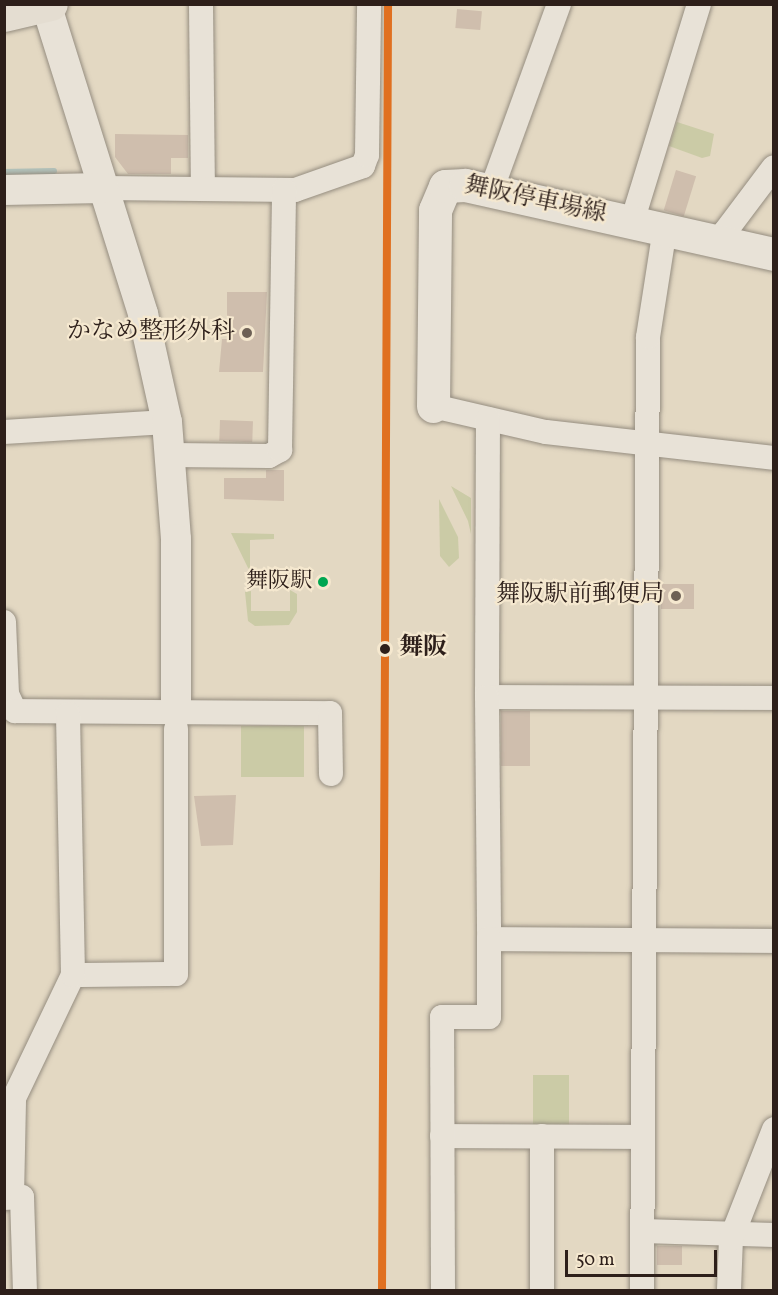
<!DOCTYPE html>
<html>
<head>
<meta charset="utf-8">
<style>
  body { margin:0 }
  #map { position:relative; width:778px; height:1295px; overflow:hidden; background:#e3d8c2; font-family:Vollkorn,"Noto Serif JP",serif }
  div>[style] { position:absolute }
  .green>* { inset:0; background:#cbcba6; transform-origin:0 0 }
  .stream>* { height:6px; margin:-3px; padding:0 3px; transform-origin:3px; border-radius:3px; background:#b2c2ba }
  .building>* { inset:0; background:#cfbead; transform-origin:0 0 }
  .roads { filter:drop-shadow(0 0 2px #958d80) drop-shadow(0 0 2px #958d80) }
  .minor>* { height:24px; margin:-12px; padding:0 12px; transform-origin:12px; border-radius:12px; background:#e8e2d7 }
  .tertiary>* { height:30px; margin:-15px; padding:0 15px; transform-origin:15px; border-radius:15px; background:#e8e2d7 }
  .secondary>* { height:33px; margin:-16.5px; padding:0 16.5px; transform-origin:16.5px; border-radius:16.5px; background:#e8e2d7 }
  .primary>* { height:33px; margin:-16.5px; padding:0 16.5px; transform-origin:16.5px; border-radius:16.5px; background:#e4ddd1 }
  .rail-1>* { height:8px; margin:-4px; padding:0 4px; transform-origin:4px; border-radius:4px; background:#e07020 }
  .dots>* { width:16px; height:16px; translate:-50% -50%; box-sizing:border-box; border:3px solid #f5e8cf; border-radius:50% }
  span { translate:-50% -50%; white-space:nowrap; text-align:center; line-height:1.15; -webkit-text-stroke:4.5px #f5e8cf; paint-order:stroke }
  .bus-label { font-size:22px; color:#2d1f1a }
  .right { translate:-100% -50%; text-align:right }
  .street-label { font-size:24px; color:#2d1f1a }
  .poi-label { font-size:24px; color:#2d1f1a }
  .stop-label { font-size:24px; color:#2d1f1a; font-weight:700 }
  .left { translate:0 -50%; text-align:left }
  .frame { position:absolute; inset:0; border:6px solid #2d1f1a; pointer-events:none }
  .scale { position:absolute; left:565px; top:1250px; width:152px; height:27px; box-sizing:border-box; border:3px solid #2d1f1a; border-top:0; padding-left:8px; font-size:18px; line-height:21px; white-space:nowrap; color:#2d1f1a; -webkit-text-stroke:4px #f5e8cf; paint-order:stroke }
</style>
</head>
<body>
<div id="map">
  <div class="green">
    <i style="clip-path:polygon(677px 122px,714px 134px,710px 156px,702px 158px,669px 146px)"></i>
    <i style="clip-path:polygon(451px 486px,471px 498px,471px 534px,468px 521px)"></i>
    <i style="clip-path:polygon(439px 499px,458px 537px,459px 558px,449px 567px,440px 556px)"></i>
    <i style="clip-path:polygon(231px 533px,274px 534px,274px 539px,250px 540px,250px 572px)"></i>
    <i style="clip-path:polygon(290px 590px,297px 594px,297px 612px,289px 625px,255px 626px,248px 621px,245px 592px,251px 591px,251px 611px,290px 611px)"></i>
    <i style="left:241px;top:726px;width:63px;height:51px"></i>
    <i style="left:533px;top:1075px;width:36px;height:53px"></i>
  </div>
  <div class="stream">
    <i style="left:4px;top:172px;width:50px;rotate:-1.1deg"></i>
  </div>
  <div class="building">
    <i style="left:457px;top:9px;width:25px;height:19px;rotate:5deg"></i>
    <i style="clip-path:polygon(115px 134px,188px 135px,188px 158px,171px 158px,171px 174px,128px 174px,115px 157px)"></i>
    <i style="left:676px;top:170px;width:21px;height:42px;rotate:17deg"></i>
    <i style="clip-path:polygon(227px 292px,267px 292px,263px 372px,219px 372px,222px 339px,227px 339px)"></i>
    <i style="left:220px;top:420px;width:33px;height:21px;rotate:2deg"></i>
    <i style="clip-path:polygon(266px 470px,284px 470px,284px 501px,224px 499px,224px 478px,266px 478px)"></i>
    <i style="left:661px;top:584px;width:33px;height:25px"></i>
    <i style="left:501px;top:711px;width:29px;height:55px"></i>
    <i style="clip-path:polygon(236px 795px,233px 845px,201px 846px,194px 796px)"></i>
    <i style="left:657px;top:1246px;width:25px;height:19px"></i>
  </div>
  <div class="roads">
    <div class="minor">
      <i style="left:201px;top:4px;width:185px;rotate:89.4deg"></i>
      <i style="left:103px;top:188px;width:192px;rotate:0.6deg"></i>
      <i style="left:295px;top:190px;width:72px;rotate:-19.4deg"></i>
      <i style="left:363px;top:166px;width:12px;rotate:-70deg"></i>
      <i style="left:367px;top:155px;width:151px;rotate:-89.2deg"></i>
      <i style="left:491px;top:191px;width:199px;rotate:-70deg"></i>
      <i style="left:632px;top:222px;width:228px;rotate:-72.9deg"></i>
      <i style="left:723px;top:242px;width:10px;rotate:-79deg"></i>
      <i style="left:725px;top:232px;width:81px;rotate:-53deg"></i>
      <i style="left:433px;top:406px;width:116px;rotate:13deg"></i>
      <i style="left:546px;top:432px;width:229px;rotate:6.5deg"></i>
      <i style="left:4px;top:432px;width:163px;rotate:-3.5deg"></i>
      <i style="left:171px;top:455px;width:98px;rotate:0.6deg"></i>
      <i style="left:269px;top:456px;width:13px;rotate:-29deg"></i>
      <i style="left:280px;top:450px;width:260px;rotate:-89.1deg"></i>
      <i style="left:4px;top:622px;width:72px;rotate:87.6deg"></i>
      <i style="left:7px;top:694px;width:19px;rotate:65deg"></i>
      <i style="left:15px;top:711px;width:315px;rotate:0.4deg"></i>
      <i style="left:330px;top:713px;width:61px;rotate:89.1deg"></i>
      <i style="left:487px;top:697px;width:278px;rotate:-89.8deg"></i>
      <i style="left:774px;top:698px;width:287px;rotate:-179.8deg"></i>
      <i style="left:487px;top:697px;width:242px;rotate:89.5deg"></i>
      <i style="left:489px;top:939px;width:285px;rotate:0.4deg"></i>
      <i style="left:73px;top:975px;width:103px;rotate:-0.6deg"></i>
      <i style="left:176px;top:974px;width:245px;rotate:-90deg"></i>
      <i style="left:442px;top:1136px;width:201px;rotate:0.3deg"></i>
      <i style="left:12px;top:1197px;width:99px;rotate:-88.8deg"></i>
      <i style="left:14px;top:1098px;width:136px;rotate:-64.4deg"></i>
      <i style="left:73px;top:975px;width:261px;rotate:-91.1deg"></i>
      <i style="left:4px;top:1198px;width:18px;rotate:-3deg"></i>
      <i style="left:22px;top:1197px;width:93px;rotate:88.2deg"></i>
      <i style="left:643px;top:1231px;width:131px;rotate:1.7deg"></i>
      <i style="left:443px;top:1290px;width:273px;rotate:-90.2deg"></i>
      <i style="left:442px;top:1017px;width:47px"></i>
      <i style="left:489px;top:1017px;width:78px;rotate:-90deg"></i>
      <i style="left:542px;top:1290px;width:154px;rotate:-90deg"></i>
      <i style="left:642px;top:1290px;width:953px;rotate:-89.64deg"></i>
      <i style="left:648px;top:337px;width:109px;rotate:-81.1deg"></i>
      <i style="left:729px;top:1290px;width:51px;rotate:-87.8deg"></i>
      <i style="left:731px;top:1239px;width:118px;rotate:-68.6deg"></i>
    </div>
    <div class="tertiary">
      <i style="left:46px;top:4px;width:325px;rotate:72.6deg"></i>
      <i style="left:143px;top:314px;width:111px;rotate:77.5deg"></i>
      <i style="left:167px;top:422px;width:117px;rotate:85.6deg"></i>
      <i style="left:176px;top:539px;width:175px;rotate:90deg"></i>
      <i style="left:4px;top:190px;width:99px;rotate:-1.2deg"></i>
    </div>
    <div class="secondary">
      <i style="left:433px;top:406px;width:196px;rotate:-89.4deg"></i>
      <i style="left:435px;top:210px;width:26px;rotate:-67deg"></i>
      <i style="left:445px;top:186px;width:20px;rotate:-3deg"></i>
      <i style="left:465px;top:185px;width:317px;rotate:12.6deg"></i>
    </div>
    <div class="primary">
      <i style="left:4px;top:15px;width:48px;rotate:-13.2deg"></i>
    </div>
  </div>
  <div class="rail-1">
    <i style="left:382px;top:1290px;width:1286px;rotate:-89.73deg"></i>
  </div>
  <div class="dots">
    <i style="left:247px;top:333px;background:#6d6055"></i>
    <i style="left:323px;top:582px;background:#00a651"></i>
    <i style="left:676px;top:596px;background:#6d6055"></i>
    <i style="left:385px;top:649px;background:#2d1f1a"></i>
  </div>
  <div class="bus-label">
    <span class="right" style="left:312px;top:582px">舞阪駅</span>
  </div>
  <div class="street-label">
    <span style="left:535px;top:201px;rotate:12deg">舞阪停車場線</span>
  </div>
  <div class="poi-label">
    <span class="right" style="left:235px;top:333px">かなめ整形外科</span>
    <span class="right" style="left:664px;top:596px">舞阪駅前郵便局</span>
  </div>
  <div class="stop-label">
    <span class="left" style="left:399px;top:649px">舞阪</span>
  </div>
  <div class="frame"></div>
  <div class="scale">50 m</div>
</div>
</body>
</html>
